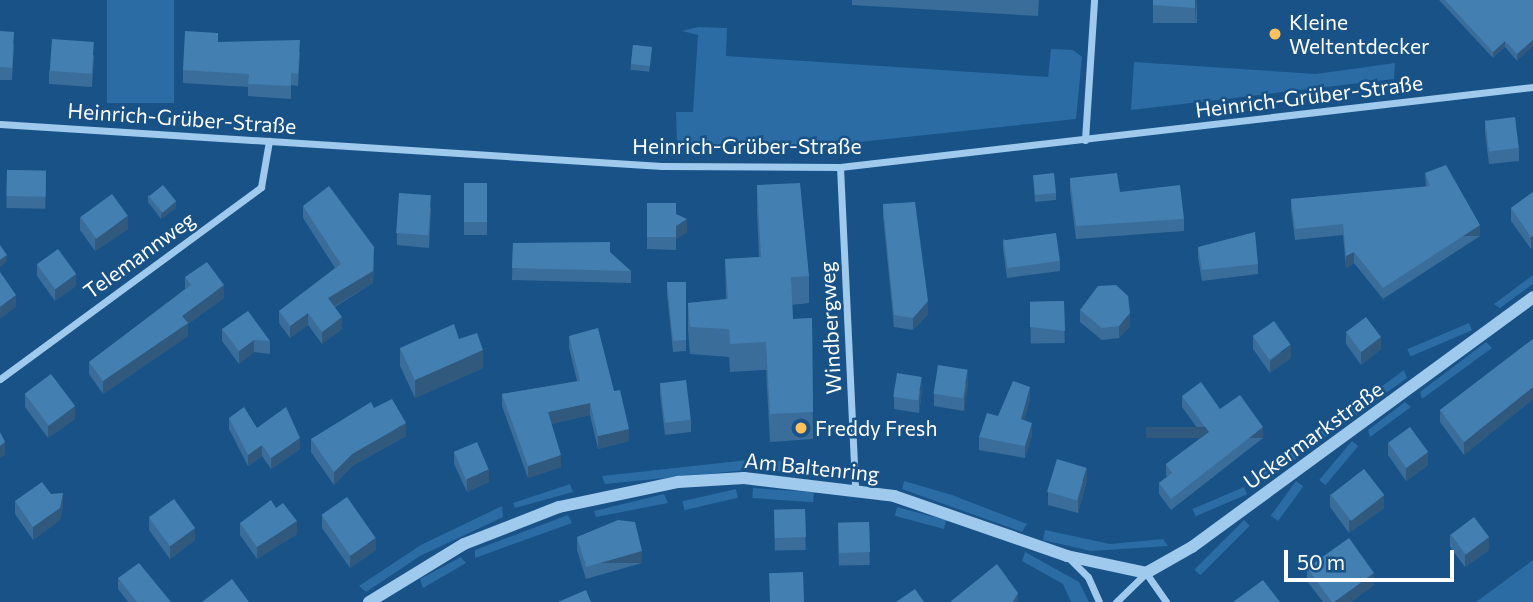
<!DOCTYPE html>
<html>
<head>
<meta charset="utf-8">
<style>
  body { margin:0 }
  #map { position:relative; width:1533px; height:602px; overflow:hidden; background:#185287; font-family:Commissioner,sans-serif }
  div>[style] { position:absolute }
  .green>* { inset:0; background:#2b6ca5; transform-origin:0 0 }
  .minor>* { height:7px; margin:-3.5px; padding:0 3.5px; transform-origin:3.5px; border-radius:3.5px; background:#9fc9ed }
  .tertiary>* { height:12px; margin:-6px; padding:0 6px; transform-origin:6px; border-radius:6px; background:#9fc9ed }
  .wall>* { inset:0; background:#3a6d99; transform-origin:0 0 }
  .shaded-wall>* { inset:0; background:#30597d; transform-origin:0 0 }
  .building>* { inset:0; background:#447fb2; transform-origin:0 0 }
  .dots>* { width:19px; height:19px; translate:-50% -50%; box-sizing:border-box; border:4px solid #185287; border-radius:50% }
  span { translate:-50% -50%; white-space:nowrap; text-align:center; line-height:1.15; -webkit-text-stroke:5px #185287; paint-order:stroke }
  .poi-label { font-size:21px; color:#fff }
  .left { translate:0 -50%; text-align:left }
  .street-label { font-size:21px; color:#fff }
  .scale { position:absolute; left:1284px; top:550px; width:170px; height:32px; box-sizing:border-box; border:4px solid #fff; border-top:0; padding-left:9px; font-size:21px; line-height:24px; white-space:nowrap; color:#fff; -webkit-text-stroke:5px #185287; paint-order:stroke }
</style>
</head>
<body>
<div id="map">
  <div class="green">
    <i style="left:107px;top:0;width:67px;height:103px"></i>
    <i style="clip-path:polygon(698px 27px,727px 28px,726px 56px,1048px 77px,1051px 49px,1073px 50px,1082px 57px,1076px 119px,840px 144px,677px 144px,676px 112px,693px 112px,698px 35px,682px 31px)"></i>
    <i style="clip-path:polygon(1134px 62px,1316px 74px,1395px 63px,1394px 79px,1131px 110px)"></i>
    <i style="clip-path:polygon(1533px 275px,1533px 284px,1500px 308px,1494px 304px)"></i>
    <i style="left:1469px;top:323px;width:8px;height:67px;rotate:67deg"></i>
    <i style="clip-path:polygon(1486px 342px,1492px 348px,1422px 399px,1420px 392px)"></i>
    <i style="clip-path:polygon(1404px 370px,1407px 378px,1325px 437px,1320px 432px)"></i>
    <i style="clip-path:polygon(1405px 402px,1411px 407px,1370px 437px,1368px 430px)"></i>
    <i style="clip-path:polygon(1308px 441px,1310px 449px,1265px 482px,1259px 476px)"></i>
    <i style="left:1352px;top:441px;width:8px;height:51px;rotate:40deg"></i>
    <i style="clip-path:polygon(748px 460px,746px 470px,605px 484px,602px 476px)"></i>
    <i style="left:762px;top:460px;width:54px;height:10px;rotate:4deg"></i>
    <i style="clip-path:polygon(904px 481px,952px 495px,1027px 524px,1022px 532px,902px 489px)"></i>
    <i style="left:1296px;top:481px;width:9px;height:43px;rotate:36deg"></i>
    <i style="clip-path:polygon(570px 484px,573px 492px,515px 508px,513px 503px)"></i>
    <i style="left:1244px;top:487px;width:8px;height:56px;rotate:67deg"></i>
    <i style="left:753px;top:488px;width:61px;height:10px;rotate:4deg"></i>
    <i style="left:736px;top:489px;width:9px;height:55px;rotate:77deg"></i>
    <i style="clip-path:polygon(664px 494px,668px 503px,596px 517px,594px 511px)"></i>
    <i style="clip-path:polygon(502px 506px,503px 517px,420px 556px,366px 592px,359px 586px,421px 545px)"></i>
    <i style="left:897px;top:507px;width:51px;height:9px;rotate:15deg"></i>
    <i style="clip-path:polygon(568px 515px,572px 523px,475px 558px,475px 550px)"></i>
    <i style="left:1244px;top:520px;width:8px;height:70px;rotate:45deg"></i>
    <i style="clip-path:polygon(1045px 530px,1110px 544px,1163px 539px,1168px 546px,1091px 551px,1043px 540px)"></i>
    <i style="clip-path:polygon(1025px 552px,1079px 582px,1089px 602px,1071px 602px,1063px 584px,1022px 561px)"></i>
    <i style="clip-path:polygon(461px 557px,466px 563px,423px 588px,420px 579px)"></i>
    <i style="clip-path:polygon(1533px 560px,1533px 602px,1476px 602px)"></i>
  </div>
  <div class="minor">
    <i style="left:0;top:124px;width:663px;rotate:3.63deg"></i>
    <i style="left:662px;top:166px;width:178px;rotate:0.3deg"></i>
    <i style="left:840px;top:167px;width:698px;rotate:-6.59deg"></i>
    <i style="left:1085px;top:140px;width:140px;rotate:-86.3deg"></i>
    <i style="left:840px;top:167px;width:321px;rotate:87.3deg"></i>
    <i style="left:0;top:379px;width:324px;rotate:-36.3deg"></i>
    <i style="left:261px;top:187px;width:47px;rotate:-80.1deg"></i>
    <i style="left:1070px;top:559px;width:25px;rotate:45deg"></i>
    <i style="left:1088px;top:577px;width:27px;rotate:66deg"></i>
    <i style="left:1116px;top:602px;width:42px;rotate:-44deg"></i>
    <i style="left:1146px;top:573px;width:35px;rotate:55deg"></i>
  </div>
  <div class="tertiary">
    <i style="left:369px;top:602px;width:111px;rotate:-31.4deg"></i>
    <i style="left:464px;top:544px;width:102px;rotate:-21.3deg"></i>
    <i style="left:559px;top:507px;width:122px;rotate:-11.9deg"></i>
    <i style="left:678px;top:482px;width:66px;rotate:-3.5deg"></i>
    <i style="left:744px;top:478px;width:151px;rotate:6.8deg"></i>
    <i style="left:894px;top:496px;width:183px;rotate:19.1deg"></i>
    <i style="left:1067px;top:556px;width:81px;rotate:12.1deg"></i>
    <i style="left:1146px;top:573px;width:53px;rotate:-29.5deg"></i>
    <i style="left:1192px;top:547px;width:423px;rotate:-36.2deg"></i>
  </div>
  <div class="wall">
    <i style="clip-path:polygon(852px 0,1039px 0,1038px 16px,852px 5px)"></i>
    <i style="left:1153px;top:0;width:44px;height:23px"></i>
    <i style="clip-path:polygon(1439px 0,1533px 0,1517px 61px,1505px 47px,1493px 58px)"></i>
    <i style="clip-path:polygon(0 31px,14px 45px,12px 80px,0 80px)"></i>
    <i style="clip-path:polygon(218px 42px,300px 52px,298px 86px,291px 85px,291px 99px,248px 96px,248px 87px,183px 83px,183px 70px)"></i>
    <i style="left:633px;top:45px;width:19px;height:25px;rotate:6deg"></i>
    <i style="clip-path:polygon(94px 55px,92px 87px,49px 84px,49px 71px)"></i>
    <i style="clip-path:polygon(1485px 120px,1519px 148px,1519px 161px,1489px 164px,1485px 133px)"></i>
    <i style="left:7px;top:170px;width:39px;height:38px;rotate:1deg"></i>
    <i style="clip-path:polygon(1425px 173px,1480px 236px,1383px 299px,1354px 263px,1346px 268px,1343px 235px,1295px 240px,1291px 210px,1291px 199px,1426px 187px)"></i>
    <i style="clip-path:polygon(1033px 175px,1056px 193px,1056px 200px,1035px 202px)"></i>
    <i style="clip-path:polygon(1070px 178px,1120px 192px,1184px 219px,1184px 231px,1076px 239px,1070px 191px)"></i>
    <i style="left:464px;top:183px;width:23px;height:52px"></i>
    <i style="clip-path:polygon(757px 185px,809px 276px,809px 303px,792px 305px,793px 319px,812px 318px,813px 439px,770px 442px,766px 370px,730px 372px,729px 357px,690px 354px,688px 330px,688px 303px,726px 299px,725px 259px,759px 257px,757px 213px)"></i>
    <i style="clip-path:polygon(1533px 192px,1531px 249px,1511px 221px,1511px 208px)"></i>
    <i style="clip-path:polygon(148px 195px,176px 208px,161px 219px,148px 202px)"></i>
    <i style="clip-path:polygon(647px 203px,676px 214px,687px 232px,676px 239px,676px 250px,647px 249px)"></i>
    <i style="clip-path:polygon(883px 204px,928px 314px,913px 330px,894px 327px,883px 216px)"></i>
    <i style="clip-path:polygon(303px 206px,374px 259px,373px 283px,335px 307px,342px 329px,322px 344px,308px 325px,290px 338px,279px 323px,279px 311px,335px 268px,303px 218px)"></i>
    <i style="clip-path:polygon(431px 207px,429px 248px,397px 245px,397px 233px)"></i>
    <i style="clip-path:polygon(80px 217px,128px 229px,95px 251px,80px 230px)"></i>
    <i style="clip-path:polygon(1003px 239px,1060px 261px,1060px 271px,1007px 278px,1003px 249px)"></i>
    <i style="clip-path:polygon(513px 243px,631px 271px,631px 283px,512px 280px)"></i>
    <i style="clip-path:polygon(1198px 247px,1258px 264px,1258px 274px,1202px 281px,1198px 258px)"></i>
    <i style="clip-path:polygon(37px 264px,76px 286px,55px 301px,37px 276px)"></i>
    <i style="clip-path:polygon(185px 277px,224px 298px,188px 324px,188px 336px,103px 394px,89px 374px,89px 362px,185px 289px)"></i>
    <i style="clip-path:polygon(667px 282px,686px 282px,686px 351px,673px 352px,667px 294px)"></i>
    <i style="left:1064px;top:301px;width:42px;height:34px;rotate:89deg"></i>
    <i style="clip-path:polygon(1080px 310px,1130px 326px,1119px 338px,1102px 340px,1080px 322px)"></i>
    <i style="clip-path:polygon(222px 329px,270px 341px,270px 354px,254px 352px,239px 364px,222px 341px)"></i>
    <i style="clip-path:polygon(1346px 332px,1381px 349px,1361px 365px,1346px 344px)"></i>
    <i style="clip-path:polygon(569px 336px,614px 391px,629px 441px,598px 449px,590px 415px,551px 424px,561px 467px,528px 478px,502px 406px,502px 394px,577px 381px,569px 348px)"></i>
    <i style="clip-path:polygon(1253px 337px,1291px 358px,1270px 373px,1253px 349px)"></i>
    <i style="clip-path:polygon(459px 339px,483px 368px,415px 398px,400px 366px,400px 348px)"></i>
    <i style="clip-path:polygon(1533px 339px,1533px 399px,1464px 455px,1440px 422px,1440px 410px)"></i>
    <i style="clip-path:polygon(660px 382px,691px 420px,691px 432px,665px 435px,660px 394px)"></i>
    <i style="clip-path:polygon(968px 383px,964px 411px,934px 406px,934px 394px)"></i>
    <i style="clip-path:polygon(922px 390px,919px 413px,894px 409px,894px 397px)"></i>
    <i style="clip-path:polygon(25px 394px,75px 419px,48px 438px,25px 407px)"></i>
    <i style="clip-path:polygon(1182px 396px,1220px 409px,1263px 438px,1171px 510px,1159px 494px,1159px 483px,1167px 477px,1166px 475px,1166px 464px,1203px 436px,1182px 407px)"></i>
    <i style="clip-path:polygon(1030px 399px,1024px 420px,1032px 435px,1025px 458px,979px 450px,979px 437px,998px 416px)"></i>
    <i style="clip-path:polygon(374px 408px,406px 436px,352px 466px,334px 485px,311px 452px,311px 439px)"></i>
    <i style="clip-path:polygon(229px 418px,257px 428px,300px 449px,271px 469px,262px 456px,248px 466px,229px 429px)"></i>
    <i style="clip-path:polygon(1388px 443px,1428px 465px,1406px 481px,1388px 455px)"></i>
    <i style="clip-path:polygon(454px 452px,489px 482px,467px 492px,454px 464px)"></i>
    <i style="clip-path:polygon(1087px 480px,1078px 513px,1048px 505px,1048px 492px)"></i>
    <i style="clip-path:polygon(51px 494px,63px 505px,60px 520px,33px 540px,15px 514px,15px 501px)"></i>
    <i style="clip-path:polygon(1330px 494px,1384px 508px,1349px 533px,1330px 507px)"></i>
    <i style="clip-path:polygon(276px 508px,297px 534px,257px 559px,240px 535px,240px 523px)"></i>
    <i style="left:805px;top:509px;width:41px;height:31px;rotate:89deg"></i>
    <i style="clip-path:polygon(322px 515px,376px 550px,350px 568px,322px 528px)"></i>
    <i style="clip-path:polygon(149px 518px,195px 540px,170px 559px,149px 530px)"></i>
    <i style="left:869px;top:522px;width:43px;height:31px;rotate:89deg"></i>
    <i style="clip-path:polygon(1450px 534px,1489px 550px,1465px 567px,1450px 547px)"></i>
    <i style="clip-path:polygon(577px 537px,642px 563px,586px 579px,577px 550px)"></i>
    <i style="clip-path:polygon(1307px 568px,1374px 585px,1351px 602px,1323px 602px,1307px 581px)"></i>
    <i style="clip-path:polygon(118px 578px,171px 602px,128px 602px,118px 589px)"></i>
  </div>
  <div class="shaded-wall">
    <i style="clip-path:polygon(1195px 0,1197px 0,1195px 25px)"></i>
    <i style="clip-path:polygon(1533px 40px,1533px 46px,1517px 61px,1517px 54px)"></i>
    <i style="clip-path:polygon(1505px 41px,1505px 47px,1493px 58px,1493px 52px)"></i>
    <i style="clip-path:polygon(176px 201px,176px 208px,161px 219px,161px 212px)"></i>
    <i style="clip-path:polygon(128px 216px,128px 229px,95px 251px,95px 239px)"></i>
    <i style="clip-path:polygon(687px 219px,687px 232px,676px 239px,676px 226px)"></i>
    <i style="left:1480px;top:225px;width:11px;height:116px;rotate:90deg"></i>
    <i style="clip-path:polygon(1533px 236px,1533px 248px,1531px 249px,1531px 237px)"></i>
    <i style="clip-path:polygon(374px 247px,373px 283px,328px 310px,328px 298px)"></i>
    <i style="clip-path:polygon(1354px 252px,1354px 263px,1346px 268px,1346px 256px)"></i>
    <i style="clip-path:polygon(7px 255px,7px 261px,0 267px,0 260px)"></i>
    <i style="clip-path:polygon(76px 274px,76px 286px,55px 301px,55px 289px)"></i>
    <i style="clip-path:polygon(224px 285px,224px 298px,188px 324px,188px 336px,103px 394px,103px 381px,182px 316px)"></i>
    <i style="clip-path:polygon(16px 295px,16px 307px,0 319px,0 307px)"></i>
    <i style="clip-path:polygon(928px 301px,928px 314px,913px 330px,913px 318px)"></i>
    <i style="clip-path:polygon(308px 313px,308px 325px,290px 338px,290px 326px)"></i>
    <i style="clip-path:polygon(1130px 313px,1130px 326px,1119px 338px,1119px 326px)"></i>
    <i style="clip-path:polygon(342px 317px,342px 329px,322px 344px,322px 332px)"></i>
    <i style="clip-path:polygon(1381px 337px,1381px 349px,1361px 365px,1361px 352px)"></i>
    <i style="clip-path:polygon(254px 340px,254px 352px,239px 364px,239px 351px)"></i>
    <i style="clip-path:polygon(1291px 345px,1291px 358px,1270px 373px,1270px 361px)"></i>
    <i style="clip-path:polygon(483px 350px,483px 368px,415px 398px,415px 380px)"></i>
    <i style="clip-path:polygon(968px 370px,968px 383px,964px 411px,964px 399px)"></i>
    <i style="clip-path:polygon(922px 377px,922px 390px,919px 413px,919px 401px)"></i>
    <i style="clip-path:polygon(1030px 387px,1030px 399px,1021px 432px,1021px 419px)"></i>
    <i style="clip-path:polygon(1533px 387px,1533px 399px,1464px 455px,1464px 442px)"></i>
    <i style="clip-path:polygon(590px 403px,590px 415px,548px 425px,548px 412px)"></i>
    <i style="clip-path:polygon(75px 406px,75px 419px,48px 438px,48px 426px)"></i>
    <i style="clip-path:polygon(406px 423px,406px 436px,352px 466px,334px 485px,334px 472px,352px 454px)"></i>
    <i style="clip-path:polygon(1032px 423px,1032px 435px,1025px 458px,1025px 446px)"></i>
    <i style="left:1263px;top:427px;width:11px;height:117px;rotate:90deg"></i>
    <i style="clip-path:polygon(629px 429px,629px 441px,598px 449px,598px 436px)"></i>
    <i style="clip-path:polygon(300px 438px,300px 449px,271px 469px,271px 458px)"></i>
    <i style="clip-path:polygon(5px 442px,5px 455px,0 458px,0 446px)"></i>
    <i style="clip-path:polygon(262px 445px,262px 456px,248px 466px,248px 455px)"></i>
    <i style="clip-path:polygon(1428px 452px,1428px 465px,1406px 481px,1406px 468px)"></i>
    <i style="clip-path:polygon(561px 455px,561px 467px,528px 478px,528px 466px)"></i>
    <i style="clip-path:polygon(1087px 468px,1087px 480px,1078px 513px,1078px 500px)"></i>
    <i style="clip-path:polygon(489px 470px,489px 482px,467px 492px,467px 479px)"></i>
    <i style="clip-path:polygon(63px 493px,63px 505px,60px 520px,33px 540px,33px 527px)"></i>
    <i style="clip-path:polygon(1384px 495px,1384px 508px,1349px 533px,1349px 521px)"></i>
    <i style="clip-path:polygon(297px 521px,297px 534px,257px 559px,257px 547px)"></i>
    <i style="clip-path:polygon(195px 528px,195px 540px,170px 559px,170px 546px)"></i>
    <i style="clip-path:polygon(1489px 537px,1489px 550px,1465px 567px,1465px 555px)"></i>
    <i style="clip-path:polygon(376px 538px,376px 550px,350px 568px,350px 556px)"></i>
    <i style="left:642px;top:551px;width:12px;height:58px;rotate:90deg"></i>
    <i style="clip-path:polygon(1374px 573px,1374px 585px,1351px 602px,1334px 602px)"></i>
    <i style="clip-path:polygon(1018px 593px,1018px 602px,1013px 602px)"></i>
  </div>
  <div class="building">
    <i style="clip-path:polygon(1153px 0,1195px 0,1195px 8px,1153px 5px)"></i>
    <i style="clip-path:polygon(1445px 0,1533px 0,1533px 40px,1517px 54px,1505px 41px,1493px 52px)"></i>
    <i style="clip-path:polygon(0 31px,14px 32px,12px 68px,0 67px)"></i>
    <i style="clip-path:polygon(185px 31px,218px 33px,218px 42px,300px 40px,298px 74px,291px 73px,291px 86px,248px 84px,249px 74px,183px 70px)"></i>
    <i style="left:52px;top:39px;width:42px;height:32px;rotate:4deg"></i>
    <i style="left:633px;top:45px;width:19px;height:19px;rotate:6deg"></i>
    <i style="left:1515px;top:117px;width:31px;height:30px;rotate:83deg"></i>
    <i style="clip-path:polygon(1446px 165px,1480px 225px,1383px 288px,1354px 252px,1346px 256px,1343px 224px,1295px 229px,1291px 199px,1430px 186px,1425px 173px)"></i>
    <i style="left:7px;top:170px;width:39px;height:26px;rotate:1deg"></i>
    <i style="left:1054px;top:173px;width:20px;height:21px;rotate:84deg"></i>
    <i style="clip-path:polygon(1117px 173px,1120px 192px,1180px 185px,1184px 219px,1076px 226px,1070px 178px)"></i>
    <i style="left:464px;top:183px;width:23px;height:39px"></i>
    <i style="clip-path:polygon(800px 183px,809px 276px,791px 277px,793px 319px,812px 318px,813px 412px,770px 414px,766px 342px,730px 344px,729px 329px,690px 327px,688px 303px,728px 299px,725px 259px,761px 257px,757px 185px)"></i>
    <i style="left:163px;top:185px;width:21px;height:18px;rotate:51deg"></i>
    <i style="clip-path:polygon(329px 186px,374px 247px,373px 271px,328px 298px,342px 317px,322px 332px,308px 313px,290px 326px,279px 311px,341px 264px,303px 206px)"></i>
    <i style="clip-path:polygon(1533px 192px,1533px 236px,1531px 237px,1511px 208px)"></i>
    <i style="left:399px;top:193px;width:32px;height:40px;rotate:4deg"></i>
    <i style="left:112px;top:194px;width:27px;height:39px;rotate:54deg"></i>
    <i style="clip-path:polygon(915px 202px,928px 301px,913px 318px,894px 315px,883px 204px)"></i>
    <i style="clip-path:polygon(647px 203px,676px 203px,676px 214px,687px 219px,676px 226px,676px 237px,647px 237px)"></i>
    <i style="clip-path:polygon(1255px 232px,1258px 264px,1202px 270px,1198px 247px)"></i>
    <i style="left:1056px;top:233px;width:28px;height:53px;rotate:82deg"></i>
    <i style="clip-path:polygon(610px 242px,610px 252px,631px 271px,512px 268px,513px 243px)"></i>
    <i style="clip-path:polygon(0 245px,7px 255px,0 260px)"></i>
    <i style="left:58px;top:249px;width:31px;height:26px;rotate:54deg"></i>
    <i style="clip-path:polygon(207px 262px,224px 285px,182px 316px,188px 323px,103px 381px,89px 362px,191px 285px,185px 277px)"></i>
    <i style="clip-path:polygon(0 272px,16px 295px,0 307px)"></i>
    <i style="clip-path:polygon(667px 282px,686px 282px,686px 340px,673px 341px)"></i>
    <i style="clip-path:polygon(1116px 285px,1128px 296px,1130px 313px,1119px 326px,1102px 328px,1080px 310px,1098px 286px)"></i>
    <i style="clip-path:polygon(1064px 301px,1065px 331px,1030px 327px,1030px 302px)"></i>
    <i style="clip-path:polygon(248px 311px,270px 341px,254px 340px,239px 351px,222px 329px)"></i>
    <i style="left:1366px;top:317px;width:25px;height:25px;rotate:53deg"></i>
    <i style="left:1274px;top:321px;width:29px;height:26px;rotate:55deg"></i>
    <i style="clip-path:polygon(454px 324px,459px 339px,477px 333px,483px 350px,415px 380px,400px 348px)"></i>
    <i style="clip-path:polygon(598px 328px,614px 391px,620px 390px,629px 429px,598px 436px,590px 403px,548px 412px,561px 455px,528px 466px,502px 394px,580px 381px,569px 336px)"></i>
    <i style="clip-path:polygon(1533px 339px,1533px 387px,1464px 442px,1440px 410px)"></i>
    <i style="left:938px;top:365px;width:30px;height:29px;rotate:9deg"></i>
    <i style="left:897px;top:373px;width:25px;height:24px;rotate:9deg"></i>
    <i style="left:51px;top:374px;width:40px;height:33px;rotate:53deg"></i>
    <i style="left:686px;top:380px;width:40px;height:26px;rotate:83deg"></i>
    <i style="clip-path:polygon(1013px 381px,1030px 387px,1021px 419px,1032px 423px,1025px 446px,979px 437px,987px 413px,998px 416px)"></i>
    <i style="clip-path:polygon(1201px 382px,1220px 409px,1240px 395px,1263px 427px,1171px 499px,1159px 483px,1172px 473px,1166px 464px,1209px 432px,1182px 396px)"></i>
    <i style="clip-path:polygon(392px 399px,406px 423px,352px 454px,334px 472px,311px 439px,371px 402px,374px 408px)"></i>
    <i style="clip-path:polygon(244px 407px,257px 428px,286px 407px,300px 438px,271px 458px,262px 445px,248px 455px,229px 418px)"></i>
    <i style="left:1410px;top:427px;width:31px;height:27px;rotate:54deg"></i>
    <i style="clip-path:polygon(0 432px,5px 442px,0 446px)"></i>
    <i style="left:477px;top:442px;width:30px;height:25px;rotate:67deg"></i>
    <i style="left:1057px;top:459px;width:31px;height:34px;rotate:17deg"></i>
    <i style="left:1364px;top:469px;width:33px;height:42px;rotate:52deg"></i>
    <i style="clip-path:polygon(42px 482px,51px 494px,63px 493px,60px 508px,33px 527px,15px 501px)"></i>
    <i style="left:347px;top:497px;width:50px;height:31px;rotate:55deg"></i>
    <i style="left:174px;top:499px;width:36px;height:31px;rotate:54deg"></i>
    <i style="clip-path:polygon(271px 500px,276px 508px,283px 503px,297px 521px,257px 547px,240px 523px)"></i>
    <i style="left:805px;top:509px;width:28px;height:31px;rotate:88deg"></i>
    <i style="left:1474px;top:517px;width:25px;height:29px;rotate:53deg"></i>
    <i style="clip-path:polygon(618px 520px,635px 522px,642px 551px,586px 567px,577px 537px)"></i>
    <i style="left:869px;top:522px;width:30px;height:31px;rotate:88deg"></i>
    <i style="clip-path:polygon(1349px 538px,1374px 573px,1334px 602px,1332px 602px,1307px 568px)"></i>
    <i style="clip-path:polygon(139px 563px,171px 602px,137px 602px,118px 578px)"></i>
    <i style="clip-path:polygon(997px 564px,1018px 593px,1013px 602px,950px 602px)"></i>
    <i style="left:803px;top:572px;width:30px;height:34px;rotate:88deg"></i>
    <i style="clip-path:polygon(232px 579px,249px 602px,202px 602px)"></i>
    <i style="clip-path:polygon(1263px 580px,1280px 602px,1233px 602px)"></i>
    <i style="clip-path:polygon(915px 589px,924px 602px,896px 602px)"></i>
    <i style="clip-path:polygon(586px 590px,591px 602px,558px 602px)"></i>
  </div>
  <div class="dots">
    <i style="left:1275px;top:34px;background:#ffc15b"></i>
    <i style="left:801px;top:428px;background:#ffc15b"></i>
  </div>
  <div class="poi-label">
    <span class="left" style="left:1289px;top:34px">Kleine<br>Weltentdecker</span>
    <span class="left" style="left:815px;top:428px">Freddy Fresh</span>
  </div>
  <div class="street-label">
    <span style="left:1309px;top:96px;rotate:-7deg">Heinrich-Grüber-Straße</span>
    <span style="left:182px;top:118px;rotate:4deg">Heinrich-Grüber-Straße</span>
    <span style="left:747px;top:146px">Heinrich-Grüber-Straße</span>
    <span style="left:139px;top:255px;rotate:-36deg">Telemannweg</span>
    <span style="left:830px;top:328px;rotate:-93deg">Windbergweg</span>
    <span style="left:1313px;top:435px;rotate:-36deg">Uckermarkstraße</span>
    <span style="left:812px;top:467px;rotate:6deg">Am Baltenring</span>
  </div>
  <div class="scale">50 m</div>
</div>
</body>
</html>
